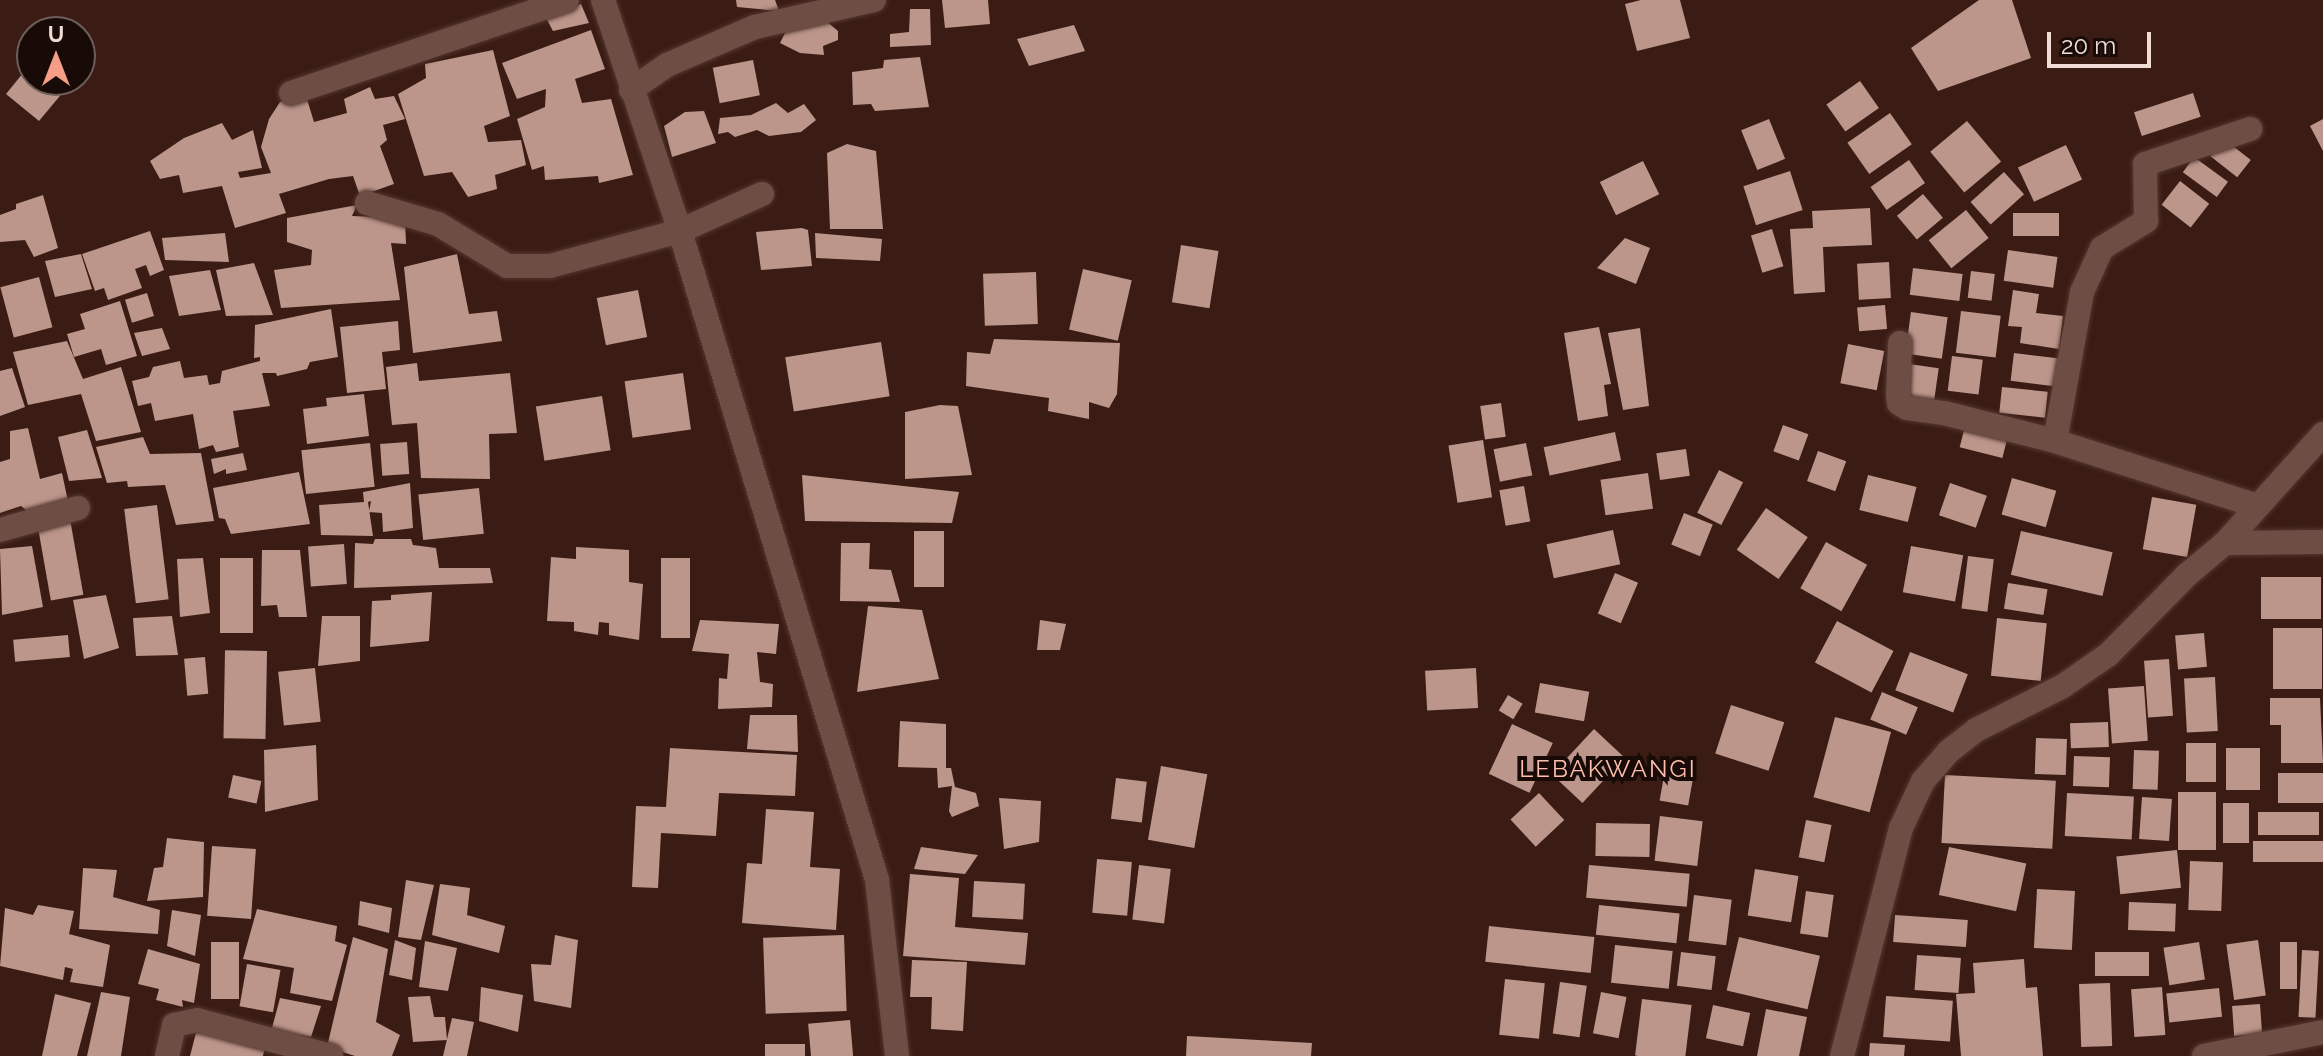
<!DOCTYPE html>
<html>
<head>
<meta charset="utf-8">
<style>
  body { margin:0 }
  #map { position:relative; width:2323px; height:1056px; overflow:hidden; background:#3a1c14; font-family:Raleway,sans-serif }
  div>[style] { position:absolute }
  .building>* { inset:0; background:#bc968b; transform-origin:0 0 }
  .roads { filter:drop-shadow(0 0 2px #53372f) drop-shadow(0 0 2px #53372f) }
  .minor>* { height:24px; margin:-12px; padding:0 12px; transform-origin:12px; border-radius:12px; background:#6e4d44 }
  .tertiary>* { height:24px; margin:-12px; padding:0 12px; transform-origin:12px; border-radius:12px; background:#6e4d44 }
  span { translate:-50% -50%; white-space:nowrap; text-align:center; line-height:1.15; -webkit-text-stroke:8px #180b07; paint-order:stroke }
  .quarter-label { font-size:24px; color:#ffbeac; letter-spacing:2px }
  .north { position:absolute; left:16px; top:16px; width:80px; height:80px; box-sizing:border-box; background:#180b07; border:2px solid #6e5e59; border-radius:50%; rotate:0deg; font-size:22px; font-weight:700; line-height:32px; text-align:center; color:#f0dbd5 }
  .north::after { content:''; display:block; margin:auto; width:28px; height:36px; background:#f49e87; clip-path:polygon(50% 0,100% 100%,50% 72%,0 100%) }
  .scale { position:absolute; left:2047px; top:32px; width:104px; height:36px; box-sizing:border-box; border:4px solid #f0dbd5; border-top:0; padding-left:10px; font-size:24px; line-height:28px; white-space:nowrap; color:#f0dbd5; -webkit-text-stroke:6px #180b07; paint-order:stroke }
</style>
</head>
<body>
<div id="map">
  <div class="building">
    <i style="clip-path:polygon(736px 0,775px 0,779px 11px,737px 7px)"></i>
    <i style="clip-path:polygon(942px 0,988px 0,990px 24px,945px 28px)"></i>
    <i style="clip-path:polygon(1641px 0,1680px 0,1690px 38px,1637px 51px,1625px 4px)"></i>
    <i style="clip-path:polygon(1979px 0,2012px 0,2031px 58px,1938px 91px,1911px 48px)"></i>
    <i style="clip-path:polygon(581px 4px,589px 23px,553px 31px,545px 16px)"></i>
    <i style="clip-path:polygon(910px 9px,930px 9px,931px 45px,890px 47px,890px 34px,909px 32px)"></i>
    <i style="clip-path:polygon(826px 21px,838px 31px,838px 40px,823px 46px,824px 55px,800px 53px,780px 43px,788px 27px)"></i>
    <i style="clip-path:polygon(1074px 25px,1085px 51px,1029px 66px,1017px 39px)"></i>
    <i style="clip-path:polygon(591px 30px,605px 69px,575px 79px,582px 103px,611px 99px,633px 175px,599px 183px,598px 176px,545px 180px,544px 166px,532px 170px,517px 119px,545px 107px,546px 89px,517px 99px,502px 63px)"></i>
    <i style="clip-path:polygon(493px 50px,510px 116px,484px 126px,488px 142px,521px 140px,526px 165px,495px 175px,497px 189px,468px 197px,452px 172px,424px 176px,398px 94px,426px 78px,425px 64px)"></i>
    <i style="clip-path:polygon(920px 57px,929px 107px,875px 111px,871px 104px,853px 105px,852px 72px,883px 68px,884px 60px)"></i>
    <i style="left:753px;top:60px;width:36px;height:41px;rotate:79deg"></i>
    <i style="clip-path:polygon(32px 62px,32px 80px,51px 80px,64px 91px,39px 121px,6px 94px)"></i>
    <i style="left:1860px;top:81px;width:33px;height:41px;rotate:55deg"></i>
    <i style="clip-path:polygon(370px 87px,375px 99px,394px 96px,405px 119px,383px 125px,387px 140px,380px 146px,394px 184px,360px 196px,353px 176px,329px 179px,279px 194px,286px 213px,235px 228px,222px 186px,183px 193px,179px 175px,160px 179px,150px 161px,184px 138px,222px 123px,232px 140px,253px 130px,262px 168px,238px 172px,240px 178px,271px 173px,261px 147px,269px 119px,280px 102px,306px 96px,314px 122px,347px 113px,344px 99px)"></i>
    <i style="left:2193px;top:93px;width:25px;height:62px;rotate:72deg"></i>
    <i style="clip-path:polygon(776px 103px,788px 113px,804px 104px,816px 120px,801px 132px,769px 136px,757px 130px,735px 137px,728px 132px,718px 134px,720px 118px,751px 115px)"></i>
    <i style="clip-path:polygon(704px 111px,716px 143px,672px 157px,664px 126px,685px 112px)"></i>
    <i style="left:1890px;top:113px;width:38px;height:52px;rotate:55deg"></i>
    <i style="left:1769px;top:119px;width:43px;height:30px;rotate:68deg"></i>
    <i style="clip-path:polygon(2323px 119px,2323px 151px,2310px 126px)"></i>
    <i style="left:1967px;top:121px;width:53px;height:48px;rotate:50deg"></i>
    <i style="left:2224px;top:139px;width:34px;height:22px;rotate:38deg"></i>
    <i style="clip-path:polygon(847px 144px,876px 151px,883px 229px,830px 229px,827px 153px)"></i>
    <i style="left:2066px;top:145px;width:38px;height:53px;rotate:65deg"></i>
    <i style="left:2194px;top:157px;width:42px;height:19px;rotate:36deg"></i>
    <i style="left:1909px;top:160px;width:28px;height:47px;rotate:55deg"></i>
    <i style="left:1643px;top:161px;width:37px;height:48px;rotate:64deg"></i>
    <i style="left:1790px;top:171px;width:41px;height:49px;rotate:72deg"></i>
    <i style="left:2004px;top:172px;width:30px;height:45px;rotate:48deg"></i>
    <i style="left:2180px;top:181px;width:37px;height:30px;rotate:38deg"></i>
    <i style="left:1923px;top:194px;width:31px;height:34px;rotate:50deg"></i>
    <i style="clip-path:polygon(43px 195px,58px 248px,34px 257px,25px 240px,0 242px,0 215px,16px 209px,16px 204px)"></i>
    <i style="clip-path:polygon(357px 205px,352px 216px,405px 218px,406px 244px,391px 243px,400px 300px,281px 308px,274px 270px,311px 265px,312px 250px,287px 242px,287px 218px)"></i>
    <i style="clip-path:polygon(1870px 208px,1872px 245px,1823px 247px,1825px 292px,1794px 294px,1790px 229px,1813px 228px,1812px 211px)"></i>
    <i style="left:1966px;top:210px;width:36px;height:48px;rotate:51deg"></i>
    <i style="left:2059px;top:213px;width:23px;height:46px;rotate:90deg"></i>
    <i style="clip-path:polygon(802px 228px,808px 230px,812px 266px,761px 270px,756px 232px)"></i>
    <i style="left:1772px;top:229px;width:39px;height:22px;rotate:73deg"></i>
    <i style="clip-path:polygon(150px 231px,164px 270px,150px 276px,146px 265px,135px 269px,142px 288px,108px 300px,104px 288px,95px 291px,82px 254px)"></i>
    <i style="clip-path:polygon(225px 233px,229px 262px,165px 260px,162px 238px)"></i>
    <i style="clip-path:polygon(815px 233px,882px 239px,880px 261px,816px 258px)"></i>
    <i style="clip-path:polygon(1625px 238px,1650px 248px,1636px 284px,1597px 268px)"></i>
    <i style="left:1181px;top:245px;width:38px;height:58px;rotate:9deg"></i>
    <i style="left:2008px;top:250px;width:50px;height:31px;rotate:8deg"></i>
    <i style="clip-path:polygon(81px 254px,92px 289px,55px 297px,45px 261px)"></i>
    <i style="clip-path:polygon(457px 254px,469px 314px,497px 311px,502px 341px,413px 353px,404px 267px)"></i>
    <i style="left:1889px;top:262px;width:36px;height:32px;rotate:87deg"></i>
    <i style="clip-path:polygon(254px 263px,273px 315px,226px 316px,216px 270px)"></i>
    <i style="left:1913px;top:268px;width:50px;height:27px;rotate:7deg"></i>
    <i style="left:1083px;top:269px;width:50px;height:62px;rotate:13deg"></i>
    <i style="clip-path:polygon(210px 270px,221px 310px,179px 316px,169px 276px)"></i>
    <i style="left:1971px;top:271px;width:24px;height:27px;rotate:7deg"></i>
    <i style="left:1036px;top:272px;width:52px;height:53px;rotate:88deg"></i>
    <i style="left:39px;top:277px;width:52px;height:40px;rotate:75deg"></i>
    <i style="left:638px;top:290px;width:48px;height:42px;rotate:79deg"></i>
    <i style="clip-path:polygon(2013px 290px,2039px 294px,2036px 313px,2063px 316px,2059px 349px,2020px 343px,2022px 327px,2008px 326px)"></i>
    <i style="left:147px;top:293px;width:24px;height:23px;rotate:73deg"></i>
    <i style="clip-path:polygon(120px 301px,137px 356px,106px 365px,101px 349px,74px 357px,67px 334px,85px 329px,80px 314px)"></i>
    <i style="left:1885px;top:305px;width:24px;height:28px;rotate:85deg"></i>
    <i style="clip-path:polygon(331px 309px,338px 357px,310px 362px,307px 369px,277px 376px,276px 373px,262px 373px,270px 406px,233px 411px,239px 447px,216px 452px,213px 445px,199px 449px,193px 414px,155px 421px,151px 403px,138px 406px,132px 381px,149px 377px,153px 367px,180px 361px,184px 378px,207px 375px,209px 385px,220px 383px,222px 371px,260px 361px,260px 357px,254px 358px,255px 325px)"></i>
    <i style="left:1961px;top:311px;width:40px;height:42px;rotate:7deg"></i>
    <i style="left:1911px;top:312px;width:37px;height:42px;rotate:8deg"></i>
    <i style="clip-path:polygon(398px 321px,400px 350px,382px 352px,386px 389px,347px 393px,340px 327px)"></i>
    <i style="clip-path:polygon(1599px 327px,1611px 384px,1604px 385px,1608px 416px,1578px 421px,1564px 333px)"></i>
    <i style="clip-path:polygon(162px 328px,170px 349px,142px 356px,134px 333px)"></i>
    <i style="clip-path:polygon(1640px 328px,1649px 406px,1623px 410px,1608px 333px)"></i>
    <i style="clip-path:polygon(994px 339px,1120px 343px,1117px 394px,1109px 408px,1089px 402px,1089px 419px,1048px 411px,1049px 398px,966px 386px,967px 352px,990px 354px)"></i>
    <i style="clip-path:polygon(67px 341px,83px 379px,121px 367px,141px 432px,96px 441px,81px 394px,28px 405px,13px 352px)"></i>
    <i style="left:881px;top:342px;width:55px;height:97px;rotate:81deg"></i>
    <i style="left:1848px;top:344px;width:37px;height:40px;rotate:11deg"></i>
    <i style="left:2014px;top:353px;width:48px;height:28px;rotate:7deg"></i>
    <i style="left:1952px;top:356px;width:31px;height:35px;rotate:7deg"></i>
    <i style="clip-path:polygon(417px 363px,419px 381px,510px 373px,517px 433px,489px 434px,490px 479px,421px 478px,417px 423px,392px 425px,386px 367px)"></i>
    <i style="left:1909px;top:364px;width:30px;height:32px;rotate:8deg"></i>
    <i style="clip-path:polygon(12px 368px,25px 407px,0 416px,0 371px)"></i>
    <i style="left:683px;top:373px;width:57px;height:59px;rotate:82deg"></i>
    <i style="left:2002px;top:387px;width:46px;height:26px;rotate:6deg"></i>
    <i style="clip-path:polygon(364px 394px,369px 436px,307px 444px,303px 409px,327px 406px,326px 398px)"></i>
    <i style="left:602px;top:396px;width:55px;height:67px;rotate:81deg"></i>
    <i style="left:1501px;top:403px;width:34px;height:21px;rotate:82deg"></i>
    <i style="clip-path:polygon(940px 405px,958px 406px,972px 475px,905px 479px,905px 412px)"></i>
    <i style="left:1783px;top:425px;width:27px;height:28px;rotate:20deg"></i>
    <i style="left:1965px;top:426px;width:44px;height:22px;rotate:14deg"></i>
    <i style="clip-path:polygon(28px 428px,40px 479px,62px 473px,69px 506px,26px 510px,21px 506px,0 513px,0 462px,10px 459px,10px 431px)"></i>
    <i style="clip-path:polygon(87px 430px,102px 478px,69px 481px,58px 437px)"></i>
    <i style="left:1615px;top:432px;width:29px;height:73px;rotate:78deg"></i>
    <i style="clip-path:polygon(143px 437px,150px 454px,201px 453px,214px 521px,176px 525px,165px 485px,128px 487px,127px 481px,107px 483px,96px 447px)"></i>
    <i style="left:1483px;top:440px;width:58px;height:35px;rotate:81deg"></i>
    <i style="left:407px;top:442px;width:32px;height:27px;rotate:86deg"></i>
    <i style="left:370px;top:443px;width:44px;height:69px;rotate:84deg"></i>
    <i style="left:1526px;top:443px;width:33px;height:33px;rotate:79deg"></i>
    <i style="left:1686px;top:449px;width:27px;height:30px;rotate:82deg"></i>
    <i style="left:1818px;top:451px;width:30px;height:32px;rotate:20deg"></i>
    <i style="clip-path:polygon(243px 453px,247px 470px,226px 474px,226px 469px,214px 474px,211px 459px)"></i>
    <i style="left:1719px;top:470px;width:27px;height:48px;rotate:27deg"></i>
    <i style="clip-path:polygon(299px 472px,310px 524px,231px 534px,225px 519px,219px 518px,213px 488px)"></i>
    <i style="left:1648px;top:473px;width:36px;height:48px;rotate:82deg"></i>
    <i style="clip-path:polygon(802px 475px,959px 492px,952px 523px,805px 521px)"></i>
    <i style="left:1868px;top:475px;width:50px;height:36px;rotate:14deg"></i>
    <i style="left:2012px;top:478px;width:46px;height:38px;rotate:16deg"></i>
    <i style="clip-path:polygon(410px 483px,413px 528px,383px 532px,382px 513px,369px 512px,371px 501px,368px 502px,373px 536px,321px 535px,319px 505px,364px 502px,363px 492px)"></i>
    <i style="left:1950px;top:483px;width:39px;height:34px;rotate:19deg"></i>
    <i style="left:1524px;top:486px;width:36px;height:25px;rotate:80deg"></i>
    <i style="left:479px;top:488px;width:46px;height:61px;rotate:84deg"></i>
    <i style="left:2152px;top:497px;width:45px;height:53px;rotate:10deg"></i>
    <i style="left:157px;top:505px;width:95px;height:33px;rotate:83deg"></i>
    <i style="left:1766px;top:508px;width:51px;height:51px;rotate:35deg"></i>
    <i style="left:1684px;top:513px;width:31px;height:34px;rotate:22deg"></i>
    <i style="left:70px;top:519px;width:77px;height:33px;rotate:80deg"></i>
    <i style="left:1613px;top:530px;width:35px;height:68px;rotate:78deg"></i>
    <i style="left:914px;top:531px;width:30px;height:56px"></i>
    <i style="left:2021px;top:531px;width:94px;height:45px;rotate:13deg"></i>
    <i style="clip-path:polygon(375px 539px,411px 539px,413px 545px,436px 548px,439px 568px,490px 568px,493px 583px,354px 588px,355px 543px,373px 544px)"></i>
    <i style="left:1826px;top:542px;width:47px;height:53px;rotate:29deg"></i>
    <i style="clip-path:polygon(841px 543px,870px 543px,869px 569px,891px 570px,900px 602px,840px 601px)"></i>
    <i style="left:344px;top:544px;width:40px;height:36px;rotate:86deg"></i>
    <i style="clip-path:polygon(32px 546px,43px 607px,2px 615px,0 549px)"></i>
    <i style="left:1911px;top:546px;width:53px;height:47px;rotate:10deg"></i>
    <i style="clip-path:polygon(576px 547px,629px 550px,629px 582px,643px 584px,639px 640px,609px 635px,609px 623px,599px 622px,598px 635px,574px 631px,574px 622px,547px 621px,551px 557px,576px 559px)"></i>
    <i style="clip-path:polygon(262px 550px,300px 550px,307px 617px,279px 617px,277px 605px,261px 606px)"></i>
    <i style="left:1968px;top:556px;width:26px;height:53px;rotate:7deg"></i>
    <i style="clip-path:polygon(203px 558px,210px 613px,180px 617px,177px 559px)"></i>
    <i style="left:220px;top:558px;width:33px;height:75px"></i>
    <i style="left:661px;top:558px;width:29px;height:80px"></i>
    <i style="left:1615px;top:573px;width:25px;height:44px;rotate:23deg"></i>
    <i style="left:2261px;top:577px;width:60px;height:42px"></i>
    <i style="left:2008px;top:583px;width:40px;height:26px;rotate:9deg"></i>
    <i style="clip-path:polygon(432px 592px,429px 641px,370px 647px,372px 601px,391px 600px,391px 595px)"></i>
    <i style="clip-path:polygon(106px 595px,119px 648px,84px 659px,73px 600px)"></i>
    <i style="clip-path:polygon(868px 606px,922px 610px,939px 679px,857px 692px)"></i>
    <i style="clip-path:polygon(172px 616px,178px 655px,136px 656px,133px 618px)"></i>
    <i style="clip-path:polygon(322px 616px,360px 616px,360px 661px,318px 666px)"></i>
    <i style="left:1997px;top:618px;width:50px;height:58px;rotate:6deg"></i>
    <i style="clip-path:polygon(700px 620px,779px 624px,776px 654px,757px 652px,760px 682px,773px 684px,772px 707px,718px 709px,719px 678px,727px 679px,729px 654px,692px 651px)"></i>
    <i style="clip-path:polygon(1040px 620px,1066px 624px,1060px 650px,1037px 650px)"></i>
    <i style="left:1837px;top:621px;width:64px;height:47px;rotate:28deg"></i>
    <i style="left:2273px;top:628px;width:49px;height:61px"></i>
    <i style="left:2204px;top:633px;width:34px;height:29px;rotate:85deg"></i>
    <i style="left:68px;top:635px;width:22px;height:55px;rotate:85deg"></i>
    <i style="left:267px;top:651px;width:88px;height:42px;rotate:91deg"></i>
    <i style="left:1910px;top:652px;width:62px;height:41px;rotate:21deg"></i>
    <i style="left:205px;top:657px;width:37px;height:21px;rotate:85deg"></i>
    <i style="left:2169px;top:659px;width:57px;height:25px;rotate:86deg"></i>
    <i style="left:315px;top:668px;width:54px;height:37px;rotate:84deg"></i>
    <i style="left:1476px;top:668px;width:40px;height:51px;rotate:87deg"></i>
    <i style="left:2215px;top:677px;width:54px;height:31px;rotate:87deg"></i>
    <i style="left:1540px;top:683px;width:50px;height:30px;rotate:10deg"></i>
    <i style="left:2144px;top:686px;width:55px;height:36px;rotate:86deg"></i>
    <i style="left:1882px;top:692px;width:39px;height:30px;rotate:23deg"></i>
    <i style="left:1508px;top:695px;width:17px;height:18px;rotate:31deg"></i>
    <i style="clip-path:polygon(2270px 698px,2320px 698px,2323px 763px,2281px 763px,2281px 725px,2270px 725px)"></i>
    <i style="left:1731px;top:705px;width:56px;height:51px;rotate:18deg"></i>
    <i style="clip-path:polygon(750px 715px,797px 715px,798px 752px,747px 749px)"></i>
    <i style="left:1835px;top:717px;width:58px;height:83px;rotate:15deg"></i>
    <i style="clip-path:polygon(900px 721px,946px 724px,946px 768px,951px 768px,955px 787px,976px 793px,979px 806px,952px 817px,949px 811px,952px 786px,938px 788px,937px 768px,898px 767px)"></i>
    <i style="left:2108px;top:722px;width:25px;height:38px;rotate:88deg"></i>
    <i style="left:1512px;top:724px;width:45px;height:55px;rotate:25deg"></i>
    <i style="left:1594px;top:729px;width:42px;height:62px;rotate:43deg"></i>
    <i style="left:2036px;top:738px;width:31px;height:36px;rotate:2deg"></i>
    <i style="left:2186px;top:743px;width:30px;height:39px"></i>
    <i style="clip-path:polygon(316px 745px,318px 800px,265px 812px,264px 750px)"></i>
    <i style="clip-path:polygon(670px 748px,797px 755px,795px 796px,719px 793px,716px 836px,661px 833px,658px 888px,632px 887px,636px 806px,666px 807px)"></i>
    <i style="left:2226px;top:748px;width:34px;height:42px"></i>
    <i style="left:2134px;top:750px;width:25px;height:39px;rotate:2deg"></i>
    <i style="left:2074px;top:756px;width:36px;height:30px;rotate:2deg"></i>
    <i style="left:1161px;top:766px;width:47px;height:75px;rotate:10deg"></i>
    <i style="left:1665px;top:770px;width:29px;height:31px;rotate:10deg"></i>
    <i style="left:2278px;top:773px;width:45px;height:30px"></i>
    <i style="left:233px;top:775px;width:29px;height:23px;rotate:12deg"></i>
    <i style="left:1945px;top:775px;width:111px;height:68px;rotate:3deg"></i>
    <i style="left:1116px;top:778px;width:31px;height:41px;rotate:7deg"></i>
    <i style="left:2178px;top:792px;width:38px;height:58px"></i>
    <i style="left:1539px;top:793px;width:37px;height:39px;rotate:47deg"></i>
    <i style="left:2067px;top:793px;width:67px;height:43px;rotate:3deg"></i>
    <i style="left:2142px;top:797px;width:30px;height:42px;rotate:4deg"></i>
    <i style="clip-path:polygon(999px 798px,1041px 801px,1039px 842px,1004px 849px)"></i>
    <i style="left:2223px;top:803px;width:26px;height:40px"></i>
    <i style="clip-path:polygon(766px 809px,814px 812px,810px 867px,840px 869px,836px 930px,742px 923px,747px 863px,762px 864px)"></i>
    <i style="left:2319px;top:812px;width:23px;height:61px;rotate:90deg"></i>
    <i style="left:1660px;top:816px;width:43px;height:45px;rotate:7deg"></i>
    <i style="left:1806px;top:820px;width:26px;height:38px;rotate:11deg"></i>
    <i style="left:1596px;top:823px;width:54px;height:33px;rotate:1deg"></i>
    <i style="clip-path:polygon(167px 838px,204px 842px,203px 897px,147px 901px,154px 868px,163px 867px)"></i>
    <i style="left:2323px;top:841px;width:21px;height:70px;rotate:90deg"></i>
    <i style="left:212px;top:846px;width:44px;height:70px;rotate:4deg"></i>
    <i style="clip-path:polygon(921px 847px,978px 855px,965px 874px,914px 869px)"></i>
    <i style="left:1949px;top:847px;width:79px;height:49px;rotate:12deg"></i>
    <i style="left:2177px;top:850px;width:38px;height:61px;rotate:84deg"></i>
    <i style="left:1097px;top:859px;width:35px;height:54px;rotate:5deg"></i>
    <i style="left:2190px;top:861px;width:33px;height:49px;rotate:2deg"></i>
    <i style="left:1139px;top:865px;width:32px;height:55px;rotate:7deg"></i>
    <i style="left:1589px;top:865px;width:101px;height:33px;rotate:5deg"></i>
    <i style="clip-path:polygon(83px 868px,117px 870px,113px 897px,160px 910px,158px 934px,79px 929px)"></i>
    <i style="left:1755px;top:869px;width:44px;height:47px;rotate:9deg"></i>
    <i style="clip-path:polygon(910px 874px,959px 878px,955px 927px,1028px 933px,1025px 965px,903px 956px)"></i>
    <i style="clip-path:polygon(406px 880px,434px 885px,421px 940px,398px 937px)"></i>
    <i style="left:974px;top:881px;width:51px;height:36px;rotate:3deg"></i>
    <i style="clip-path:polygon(440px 884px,470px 888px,467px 915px,505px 926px,499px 953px,432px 935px)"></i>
    <i style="left:2037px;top:889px;width:38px;height:59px;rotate:3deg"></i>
    <i style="left:1806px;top:891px;width:28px;height:43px;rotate:8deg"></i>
    <i style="left:1694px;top:895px;width:38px;height:46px;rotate:7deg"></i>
    <i style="clip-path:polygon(360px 901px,392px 908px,389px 933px,358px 925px)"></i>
    <i style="left:2129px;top:902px;width:47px;height:28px;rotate:2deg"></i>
    <i style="clip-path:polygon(38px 905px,74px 911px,69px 934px,110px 945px,103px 987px,70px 982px,73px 969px,65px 967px,63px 980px,0 966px,5px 908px,33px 915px)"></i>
    <i style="left:1599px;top:905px;width:81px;height:30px;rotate:6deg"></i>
    <i style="clip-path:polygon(257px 909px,337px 926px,335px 941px,347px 945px,332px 1001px,290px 993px,294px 968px,243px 959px)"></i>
    <i style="clip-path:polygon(172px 910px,201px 915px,195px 956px,167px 946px)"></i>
    <i style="left:1895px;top:915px;width:73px;height:27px;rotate:4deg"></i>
    <i style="left:1489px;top:926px;width:106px;height:36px;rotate:6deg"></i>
    <i style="clip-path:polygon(555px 935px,578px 940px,571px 1008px,534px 1001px,531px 964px,551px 965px)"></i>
    <i style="left:844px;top:935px;width:76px;height:81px;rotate:88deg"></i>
    <i style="clip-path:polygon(353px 937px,388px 949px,376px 1022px,400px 1035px,392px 1056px,355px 1056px,327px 1047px)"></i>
    <i style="left:1739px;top:937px;width:83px;height:55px;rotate:13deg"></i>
    <i style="clip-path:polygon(395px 940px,416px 948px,412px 980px,389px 975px)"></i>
    <i style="left:2258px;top:940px;width:56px;height:32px;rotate:82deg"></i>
    <i style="clip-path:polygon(425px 941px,457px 948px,448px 991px,419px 987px)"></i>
    <i style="left:211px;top:942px;width:28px;height:57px"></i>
    <i style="left:2199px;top:942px;width:38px;height:36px;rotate:81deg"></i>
    <i style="left:2280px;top:942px;width:17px;height:47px"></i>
    <i style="left:1615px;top:945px;width:58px;height:38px;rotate:6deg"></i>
    <i style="clip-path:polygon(148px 949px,200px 964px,194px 1003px,182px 1000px,183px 1007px,156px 1000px,159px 989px,138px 984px)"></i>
    <i style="left:2302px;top:950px;width:17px;height:67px;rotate:3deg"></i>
    <i style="left:1681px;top:952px;width:35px;height:34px;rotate:7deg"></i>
    <i style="left:2095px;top:952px;width:54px;height:24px"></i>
    <i style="left:1917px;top:955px;width:44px;height:35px;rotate:4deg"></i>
    <i style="clip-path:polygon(2024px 959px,2026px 988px,2037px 987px,2043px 1056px,1961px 1056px,1956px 994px,1975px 993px,1973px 963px)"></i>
    <i style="clip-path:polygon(912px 960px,967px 962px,963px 1031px,931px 1029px,932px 997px,910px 997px)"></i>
    <i style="left:247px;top:964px;width:34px;height:43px;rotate:10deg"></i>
    <i style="left:1505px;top:979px;width:40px;height:56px;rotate:6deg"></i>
    <i style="left:1560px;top:982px;width:27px;height:52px;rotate:8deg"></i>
    <i style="left:2110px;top:983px;width:63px;height:31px;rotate:88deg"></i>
    <i style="clip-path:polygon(481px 987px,523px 995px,518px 1032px,479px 1021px)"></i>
    <i style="left:2162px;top:987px;width:48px;height:31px;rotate:86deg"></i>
    <i style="left:2219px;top:988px;width:29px;height:53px;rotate:84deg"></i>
    <i style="clip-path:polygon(101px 992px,130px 997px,121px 1056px,87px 1056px)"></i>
    <i style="left:1601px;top:992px;width:26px;height:42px;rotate:11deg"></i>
    <i style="clip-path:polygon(55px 994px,91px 1003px,77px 1056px,42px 1056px)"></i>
    <i style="clip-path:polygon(430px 996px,434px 1017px,445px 1017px,447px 1040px,413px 1042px,408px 997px)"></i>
    <i style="left:1886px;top:996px;width:67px;height:41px;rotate:4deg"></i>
    <i style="clip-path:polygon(280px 998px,321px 1006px,311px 1037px,300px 1035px,298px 1043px,278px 1039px,281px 1030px,272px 1028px)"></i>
    <i style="left:1642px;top:999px;width:50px;height:57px;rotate:7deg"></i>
    <i style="left:2260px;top:1004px;width:30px;height:28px;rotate:86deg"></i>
    <i style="left:1713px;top:1005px;width:38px;height:34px;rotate:12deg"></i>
    <i style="clip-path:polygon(1766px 1009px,1807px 1017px,1799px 1056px,1757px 1056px)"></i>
    <i style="clip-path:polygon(452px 1018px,474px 1022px,467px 1056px,443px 1056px)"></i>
    <i style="left:850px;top:1020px;width:36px;height:42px;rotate:85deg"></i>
    <i style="clip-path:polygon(198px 1025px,266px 1043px,263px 1056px,190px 1056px)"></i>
    <i style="clip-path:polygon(1187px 1036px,1312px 1043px,1311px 1056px,1186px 1056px)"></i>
    <i style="clip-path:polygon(1870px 1043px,1905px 1045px,1904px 1056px,1869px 1056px)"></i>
    <i style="left:765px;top:1044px;width:40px;height:12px"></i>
  </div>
  <div class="roads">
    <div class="minor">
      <i style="left:603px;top:0;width:243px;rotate:71.6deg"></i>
      <i style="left:680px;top:231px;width:678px;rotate:73.11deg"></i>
      <i style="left:877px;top:880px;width:177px;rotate:83.5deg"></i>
      <i style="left:631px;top:90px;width:44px;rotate:-34.8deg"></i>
      <i style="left:667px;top:65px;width:96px;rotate:-23.4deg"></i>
      <i style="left:755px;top:27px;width:122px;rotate:-12.8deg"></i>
      <i style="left:291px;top:93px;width:291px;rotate:-18.6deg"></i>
      <i style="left:367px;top:203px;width:74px;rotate:16.5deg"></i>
      <i style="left:438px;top:224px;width:81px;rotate:31.3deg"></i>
      <i style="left:507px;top:266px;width:43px"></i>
      <i style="left:550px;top:266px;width:135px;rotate:-15.1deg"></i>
      <i style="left:680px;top:231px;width:90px;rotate:-24.3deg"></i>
      <i style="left:1900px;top:343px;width:52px;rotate:92.2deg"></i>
      <i style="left:1898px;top:395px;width:8px;rotate:83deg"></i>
      <i style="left:1899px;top:403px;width:9px;rotate:32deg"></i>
      <i style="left:1907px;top:408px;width:37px;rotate:8deg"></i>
      <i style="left:1944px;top:413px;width:114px;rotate:14.2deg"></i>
      <i style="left:2055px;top:441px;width:212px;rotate:17.8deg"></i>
      <i style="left:2055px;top:441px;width:151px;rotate:-79.7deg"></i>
      <i style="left:2082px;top:292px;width:48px;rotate:-65.6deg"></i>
      <i style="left:2102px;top:248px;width:52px;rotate:-31.5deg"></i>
      <i style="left:2146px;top:221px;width:57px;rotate:-91deg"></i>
      <i style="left:2145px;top:164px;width:111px;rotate:-18.4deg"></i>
      <i style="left:0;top:530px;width:81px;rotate:-15.8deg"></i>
      <i style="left:2225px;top:543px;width:98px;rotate:-0.6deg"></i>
      <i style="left:167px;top:1056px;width:32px;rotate:-77deg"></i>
      <i style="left:174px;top:1025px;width:24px;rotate:-12deg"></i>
      <i style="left:197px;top:1020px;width:139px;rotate:15deg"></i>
      <i style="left:2204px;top:1056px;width:121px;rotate:-11.4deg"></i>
    </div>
    <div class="tertiary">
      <i style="left:1842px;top:1056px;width:236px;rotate:-75.5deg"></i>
      <i style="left:1901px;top:828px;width:52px;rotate:-64.9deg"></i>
      <i style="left:1923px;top:781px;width:38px;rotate:-49deg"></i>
      <i style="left:1948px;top:752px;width:36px;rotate:-38deg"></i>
      <i style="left:1976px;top:730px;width:97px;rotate:-26.8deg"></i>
      <i style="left:2063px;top:686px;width:56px;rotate:-34.8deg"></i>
      <i style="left:2109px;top:654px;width:112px;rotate:-45.4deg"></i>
      <i style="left:2188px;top:574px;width:48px;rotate:-40deg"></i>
      <i style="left:2225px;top:543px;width:147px;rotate:-48deg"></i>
    </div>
  </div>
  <div class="quarter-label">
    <span style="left:1608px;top:769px">LEBAKWANGI</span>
  </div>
  <div class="north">U</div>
  <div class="scale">20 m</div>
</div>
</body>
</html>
